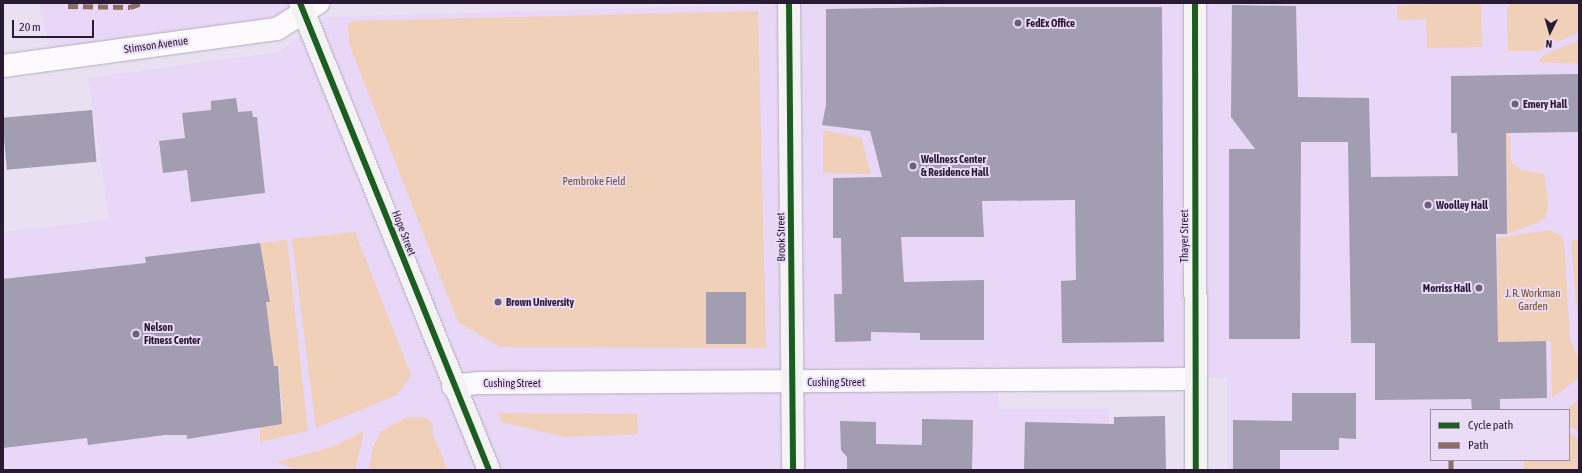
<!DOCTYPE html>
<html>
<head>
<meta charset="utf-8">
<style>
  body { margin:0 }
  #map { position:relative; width:1582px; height:473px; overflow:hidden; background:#e9e1f1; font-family:"Asap Condensed",sans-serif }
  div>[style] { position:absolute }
  .built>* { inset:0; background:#e8d7f7 }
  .green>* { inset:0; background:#f0d0b9 }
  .building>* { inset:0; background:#a29db0; transform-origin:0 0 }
  .roads { filter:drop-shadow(0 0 1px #b7acc0) drop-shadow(0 0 1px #b7acc0) }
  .street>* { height:22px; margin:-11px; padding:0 11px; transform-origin:11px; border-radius:11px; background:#fcfafd }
  .secondary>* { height:22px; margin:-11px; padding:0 11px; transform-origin:11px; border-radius:11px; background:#f3f3f3 }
  .quiet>* { height:5px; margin-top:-2.5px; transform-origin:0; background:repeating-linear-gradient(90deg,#8d6e63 0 10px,transparent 0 15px) }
  .cycleway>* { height:6px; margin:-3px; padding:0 3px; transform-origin:3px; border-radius:3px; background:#1b5e20 }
  .dots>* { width:11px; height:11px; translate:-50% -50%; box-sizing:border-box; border:2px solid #eadbf7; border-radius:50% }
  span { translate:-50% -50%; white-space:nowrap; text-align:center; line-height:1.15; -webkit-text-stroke:4px #eadbf7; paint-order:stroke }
  .poi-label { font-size:11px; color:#2a1b35; font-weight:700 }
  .left { translate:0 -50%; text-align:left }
  .right { translate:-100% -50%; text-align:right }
  .street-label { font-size:11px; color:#2a1b35 }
  .park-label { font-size:11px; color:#724f22 }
  .frame { position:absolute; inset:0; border:4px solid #2a1b35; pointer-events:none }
  .legend { position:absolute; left:1430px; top:409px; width:140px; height:52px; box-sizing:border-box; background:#eadbf7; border:1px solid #9d8ea9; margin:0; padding:5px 7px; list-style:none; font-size:12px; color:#2a1b35 }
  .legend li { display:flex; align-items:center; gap:8px; height:20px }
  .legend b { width:20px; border:1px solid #9d8ea9 }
  .north { position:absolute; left:1530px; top:12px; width:40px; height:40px; -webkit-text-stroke:3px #eadbf7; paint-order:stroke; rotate:185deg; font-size:11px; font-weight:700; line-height:16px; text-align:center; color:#2a1b35 }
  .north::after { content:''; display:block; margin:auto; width:14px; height:18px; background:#2a1b35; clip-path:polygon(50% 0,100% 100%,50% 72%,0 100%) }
  .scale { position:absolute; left:12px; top:20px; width:82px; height:18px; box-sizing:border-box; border:2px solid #2a1b35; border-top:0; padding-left:5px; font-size:12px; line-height:14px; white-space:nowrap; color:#2a1b35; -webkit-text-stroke:3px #eadbf7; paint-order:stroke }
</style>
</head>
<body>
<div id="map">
  <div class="built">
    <i style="clip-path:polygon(39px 3px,318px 3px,305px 13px,52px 59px)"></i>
    <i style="clip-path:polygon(evenodd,822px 3px,1579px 3px,1579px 470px,1227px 470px,1227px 378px,997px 372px,999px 409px,1109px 409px,1109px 470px,3px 470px,3px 232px,109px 220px,88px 78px,279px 52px,325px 17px,822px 3px,1431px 410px,1569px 410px,1569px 460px,1431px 460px,1431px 410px)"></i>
  </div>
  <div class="green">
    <i style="clip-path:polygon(1481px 3px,1482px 47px,1427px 48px,1426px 19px,1398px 20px,1397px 5px)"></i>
    <i style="clip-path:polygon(1511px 3px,1579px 3px,1579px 32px,1558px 42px,1550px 39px,1547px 47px,1538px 51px,1508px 51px,1507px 9px)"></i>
    <i style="clip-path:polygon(758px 11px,766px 348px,500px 347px,458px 322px,349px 44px,348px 24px,353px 21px)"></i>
    <i style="clip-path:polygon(1579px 40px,1579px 64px,1539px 62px,1542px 56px)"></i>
    <i style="clip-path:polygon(823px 130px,861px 138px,871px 174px,823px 173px)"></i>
    <i style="clip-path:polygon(1506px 133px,1510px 133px,1511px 163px,1521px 170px,1544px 174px,1548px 204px,1546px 217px,1539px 222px,1507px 234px)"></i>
    <i style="clip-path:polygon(1550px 230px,1561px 236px,1564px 243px,1570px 339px,1579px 360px,1579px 378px,1552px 398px,1551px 341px,1498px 342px,1497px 238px)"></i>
    <i style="clip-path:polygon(355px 232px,411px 375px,397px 395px,316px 428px,292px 239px)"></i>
    <i style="clip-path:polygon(287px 240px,308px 431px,260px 442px,260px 427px,282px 424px,280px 411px,283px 410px,278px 366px,274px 366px,266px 302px,270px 302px,260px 243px)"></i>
    <i style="clip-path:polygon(1573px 240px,1579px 240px,1579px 334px,1571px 246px)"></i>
    <i style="clip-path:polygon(1579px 399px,1579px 432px,1569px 426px,1569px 410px,1566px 410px)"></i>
    <i style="clip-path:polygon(498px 413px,637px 414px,638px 434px,565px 437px,502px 422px)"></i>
    <i style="clip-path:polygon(408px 417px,427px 418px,433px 425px,432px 433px,448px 470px,369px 470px,373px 447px,381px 431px)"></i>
    <i style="clip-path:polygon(364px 431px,355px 470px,298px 470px,277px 462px,332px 447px)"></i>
    <i style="clip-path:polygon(1569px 433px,1579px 439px,1579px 470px,1524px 470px,1524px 460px,1569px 460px)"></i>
  </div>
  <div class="building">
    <i style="clip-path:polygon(1232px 5px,1296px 6px,1298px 97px,1369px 98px,1371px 177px,1458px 176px,1457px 133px,1451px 133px,1451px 76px,1579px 74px,1579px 132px,1506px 133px,1507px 234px,1496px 234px,1498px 342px,1546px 341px,1547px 398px,1500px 399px,1500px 410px,1472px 410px,1471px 399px,1375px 400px,1375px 343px,1351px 343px,1348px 142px,1301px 142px,1300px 339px,1229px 339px,1229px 149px,1255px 149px,1231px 117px)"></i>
    <i style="clip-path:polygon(944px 7px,1162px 7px,1164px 342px,1062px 343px,1061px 281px,1076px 280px,1075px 200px,982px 201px,984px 237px,901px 237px,904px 282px,984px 280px,984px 340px,920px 340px,920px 333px,871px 332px,871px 341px,835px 342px,834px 294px,842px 294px,841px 238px,833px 238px,833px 178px,882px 177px,870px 131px,822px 125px,826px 105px,826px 9px)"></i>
    <i style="clip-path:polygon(236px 98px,238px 112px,252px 111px,253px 117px,257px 117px,265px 193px,191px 202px,187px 170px,163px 173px,159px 141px,185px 138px,182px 113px,211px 110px,211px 101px)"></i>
    <i style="left:92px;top:110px;width:52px;height:90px;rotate:85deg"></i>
    <i style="clip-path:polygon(260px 243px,270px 302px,266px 302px,274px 366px,278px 366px,282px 424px,187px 439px,187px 435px,165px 435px,88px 445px,87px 438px,3px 448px,3px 279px,146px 263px,145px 257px)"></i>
    <i style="left:706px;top:292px;width:40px;height:52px"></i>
    <i style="clip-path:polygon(1292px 393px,1356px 393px,1356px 439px,1339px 438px,1339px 450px,1280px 450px,1280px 470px,1233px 470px,1233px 420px,1292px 421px)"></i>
    <i style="clip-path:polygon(1165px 416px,1166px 470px,1024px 470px,1025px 422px,1114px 424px,1114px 417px)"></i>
    <i style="clip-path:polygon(922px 419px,973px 420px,972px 470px,847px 470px,847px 457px,841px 450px,840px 421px,876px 422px,876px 444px,922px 445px)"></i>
  </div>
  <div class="roads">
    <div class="street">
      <i style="left:3px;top:66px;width:276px;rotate:-7.7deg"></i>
      <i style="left:277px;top:29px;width:49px;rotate:-32.4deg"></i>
      <i style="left:453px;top:386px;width:26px;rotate:-7deg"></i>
      <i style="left:479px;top:383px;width:715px;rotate:-0.32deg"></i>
    </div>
    <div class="secondary">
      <i style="left:300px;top:3px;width:504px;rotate:67.97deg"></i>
      <i style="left:789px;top:3px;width:467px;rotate:89.5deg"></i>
      <i style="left:1195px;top:3px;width:467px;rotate:89.9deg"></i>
    </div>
  </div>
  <div class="quiet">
    <i style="left:68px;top:6px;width:62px;rotate:0.9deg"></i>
    <i style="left:130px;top:7px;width:13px;rotate:-18deg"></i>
    <i style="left:1451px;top:470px;width:10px;rotate:-90deg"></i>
  </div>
  <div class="cycleway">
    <i style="left:300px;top:3px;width:504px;rotate:67.97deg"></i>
    <i style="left:789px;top:3px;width:467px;rotate:89.5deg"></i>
    <i style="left:1195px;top:3px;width:467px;rotate:89.9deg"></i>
  </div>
  <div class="dots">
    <i style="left:1018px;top:23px;background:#6d6077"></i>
    <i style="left:1515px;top:104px;background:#6d6077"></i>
    <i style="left:913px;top:166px;background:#6d6077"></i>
    <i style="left:1428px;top:205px;background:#6d6077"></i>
    <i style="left:1479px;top:288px;background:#6d6077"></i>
    <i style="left:498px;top:302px;background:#6d6077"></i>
    <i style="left:136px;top:334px;background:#6d6077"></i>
  </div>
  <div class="poi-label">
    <span class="left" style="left:1026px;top:23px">FedEx Office</span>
    <span class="left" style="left:1523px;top:104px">Emery Hall</span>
    <span class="left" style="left:921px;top:166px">Wellness Center<br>&amp; Residence Hall</span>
    <span class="left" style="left:1436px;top:205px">Woolley Hall</span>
    <span class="right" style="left:1471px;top:288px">Morriss Hall</span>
    <span class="left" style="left:506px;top:302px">Brown University</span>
    <span class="left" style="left:144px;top:334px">Nelson<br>Fitness Center</span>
  </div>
  <div class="street-label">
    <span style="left:156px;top:45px;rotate:-8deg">Stimson Avenue</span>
    <span style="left:404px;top:233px;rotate:69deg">Hope Street</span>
    <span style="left:1184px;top:236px;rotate:-90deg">Thayer Street</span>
    <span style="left:781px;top:237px;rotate:-91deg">Brook Street</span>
    <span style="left:836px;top:382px">Cushing Street</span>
    <span style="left:512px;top:383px">Cushing Street</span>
  </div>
  <div class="park-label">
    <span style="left:594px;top:181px">Pembroke Field</span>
    <span style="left:1533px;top:300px">J. R. Workman<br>Garden</span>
  </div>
  <div class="frame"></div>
  <ul class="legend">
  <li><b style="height:5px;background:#1b5e20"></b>Cycle path</li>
  <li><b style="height:5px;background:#8d6e63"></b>Path</li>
  </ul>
  <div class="north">N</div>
  <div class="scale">20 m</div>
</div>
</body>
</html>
